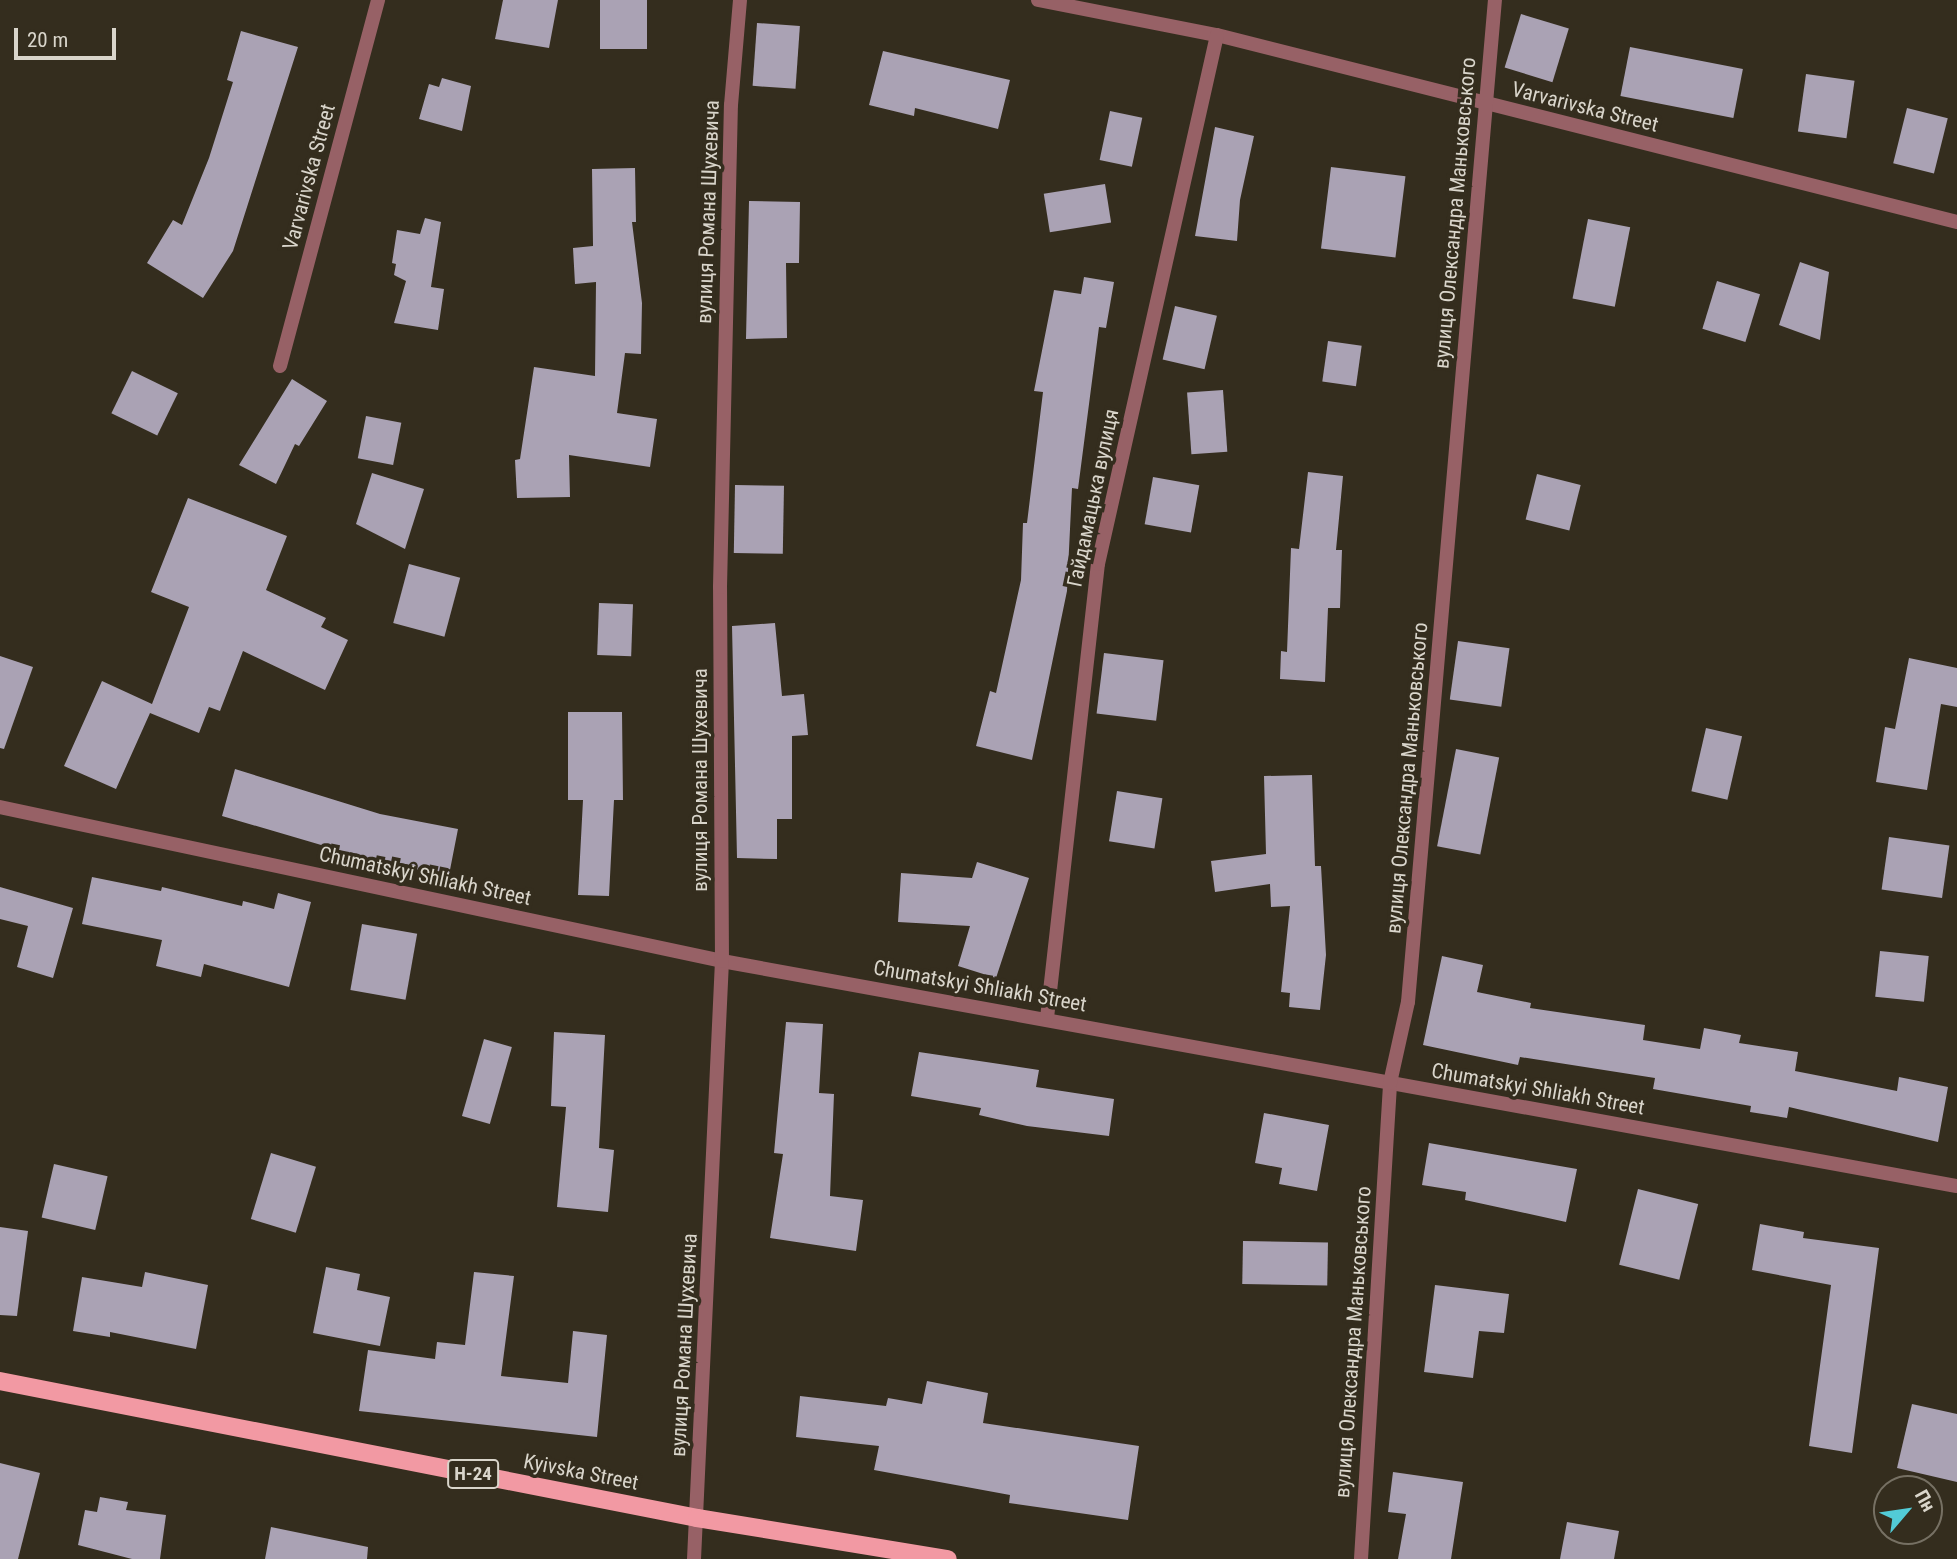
<!DOCTYPE html>
<meta charset="utf-8">
<style>
body{margin:0}
#map{position:relative;width:1957px;height:1559px;overflow:hidden;background:#342d1e;font-family:"Roboto Condensed",sans-serif}
div>[style]{position:absolute}
[style*='--x']{left:calc(var(--x)*1px);top:calc(var(--y)*1px);width:calc(var(--w)*1px);rotate:calc(var(--a)*1deg)}
.building>*{inset:0;background:#aaa2b4;transform-origin:0 0}
.lane>*{height:14px;margin:-7px;padding:0 7px;transform-origin:7px;border-radius:7px;background:#976166}
.street>*{height:14px;margin:-7px;padding:0 7px;transform-origin:7px;border-radius:7px;background:#976166}
.primary>*{height:18px;margin:-9px;padding:0 9px;transform-origin:9px;border-radius:9px;background:#f299a3}
span{translate:-50% -50%;white-space:nowrap;text-align:center;line-height:1.15;-webkit-text-stroke:7px #342d1e;paint-order:stroke}
.shield-label span{padding:2px 5px;background:#342d1e;border:2px solid;border-radius:5px;-webkit-text-stroke-width:0}
.shield-label{font-size:19px;color:#d9d5cb;font-weight:700}
.street-label{font-size:21px;color:#d9d5cb}
.north{position:absolute;left:1873px;top:1475px;width:70px;height:70px;box-sizing:border-box;background:#342d1e;border:2px solid #767063;border-radius:50%;rotate:61deg;font-size:19px;font-weight:700;line-height:28px;text-align:center;color:#d9d5cb}
.north::after{content:'';display:block;margin:auto;width:24px;height:32px;background:#52cbd7;clip-path:polygon(50% 0,100% 100%,50% 72%,0 100%)}
.scale{position:absolute;left:14px;top:28px;width:102px;height:32px;box-sizing:border-box;border:4px solid #d9d5cb;border-top:0;padding-left:9px;font-size:21px;line-height:24px;white-space:nowrap;color:#d9d5cb;-webkit-text-stroke:5px #342d1e;paint-order:stroke}
</style>
<div id="map">
<div class="building">
<div style="clip-path:polygon(503px 0,558px 0,549px 48px,495px 39px)"></div>
<div style="left:600px;top:0;width:47px;height:49px"></div>
<div style="left:1521px;top:14px;width:50px;height:56px;rotate:17deg"></div>
<div style="left:757px;top:23px;width:43px;height:63px;rotate:4deg"></div>
<div style="clip-path:polygon(241px 31px,298px 47px,233px 251px,203px 298px,147px 263px,173px 220px,182px 225px,209px 158px,233px 82px,227px 80px)"></div>
<div style="left:1630px;top:47px;width:115px;height:50px;rotate:11deg"></div>
<div style="clip-path:polygon(883px 51px,1010px 80px,998px 129px,915px 108px,914px 116px,869px 105px)"></div>
<div style="left:1806px;top:74px;width:49px;height:58px;rotate:8deg"></div>
<div style="clip-path:polygon(442px 78px,471px 86px,462px 131px,419px 119px,429px 84px,439px 87px)"></div>
<div style="left:1907px;top:108px;width:42px;height:57px;rotate:14deg"></div>
<div style="left:1110px;top:111px;width:33px;height:50px;rotate:12deg"></div>
<div style="clip-path:polygon(1215px 127px,1254px 136px,1240px 200px,1237px 241px,1195px 236px)"></div>
<div style="left:1331px;top:167px;width:75px;height:82px;rotate:7deg"></div>
<div style="clip-path:polygon(635px 168px,636px 222px,632px 222px,642px 303px,641px 354px,625px 353px,617px 413px,657px 419px,650px 467px,569px 455px,570px 497px,517px 498px,515px 460px,520px 459px,534px 367px,595px 376px,596px 282px,575px 284px,573px 248px,593px 246px,592px 169px)"></div>
<div style="left:1105px;top:184px;width:39px;height:62px;rotate:81deg"></div>
<div style="clip-path:polygon(749px 201px,800px 202px,799px 263px,786px 263px,787px 338px,746px 339px)"></div>
<div style="clip-path:polygon(425px 218px,441px 222px,431px 287px,444px 289px,438px 330px,394px 323px,406px 281px,394px 275px,396px 264px,392px 263px,397px 230px,420px 234px)"></div>
<div style="left:1588px;top:219px;width:43px;height:81px;rotate:11deg"></div>
<div style="clip-path:polygon(1800px 262px,1829px 272px,1820px 340px,1779px 325px)"></div>
<div style="clip-path:polygon(1084px 277px,1114px 282px,1106px 328px,1099px 327px,1078px 489px,1072px 488px,1067px 591px,1032px 760px,976px 746px,990px 691px,996px 693px,1021px 580px,1023px 523px,1027px 523px,1043px 392px,1034px 391px,1054px 290px,1081px 294px)"></div>
<div style="left:1717px;top:281px;width:45px;height:50px;rotate:17deg"></div>
<div style="left:1175px;top:306px;width:43px;height:55px;rotate:13deg"></div>
<div style="left:1328px;top:341px;width:34px;height:41px;rotate:8deg"></div>
<div style="left:132px;top:371px;width:51px;height:47px;rotate:26deg"></div>
<div style="clip-path:polygon(292px 379px,327px 401px,299px 446px,295px 444px,276px 484px,239px 465px)"></div>
<div style="left:1223px;top:390px;width:62px;height:36px;rotate:86deg"></div>
<div style="left:366px;top:416px;width:36px;height:43px;rotate:11deg"></div>
<div style="clip-path:polygon(1308px 472px,1343px 476px,1336px 550px,1342px 550px,1340px 608px,1328px 608px,1325px 682px,1280px 679px,1281px 651px,1287px 652px,1291px 548px,1299px 549px)"></div>
<div style="clip-path:polygon(372px 473px,424px 489px,405px 549px,356px 524px)"></div>
<div style="left:1537px;top:474px;width:45px;height:47px;rotate:14deg"></div>
<div style="left:1153px;top:477px;width:47px;height:48px;rotate:10deg"></div>
<div style="left:735px;top:485px;width:49px;height:68px;rotate:1deg"></div>
<div style="clip-path:polygon(188px 498px,287px 536px,266px 590px,326px 618px,321px 627px,348px 640px,325px 690px,243px 651px,220px 711px,209px 707px,199px 733px,150px 713px,116px 789px,64px 766px,102px 681px,152px 704px,189px 607px,151px 592px)"></div>
<div style="left:409px;top:564px;width:53px;height:61px;rotate:15deg"></div>
<div style="left:599px;top:603px;width:34px;height:52px;rotate:2deg"></div>
<div style="clip-path:polygon(775px 623px,782px 696px,804px 694px,808px 735px,792px 736px,792px 819px,777px 819px,777px 859px,737px 858px,732px 626px)"></div>
<div style="left:1458px;top:641px;width:52px;height:59px;rotate:8deg"></div>
<div style="left:1104px;top:653px;width:60px;height:61px;rotate:7deg"></div>
<div style="clip-path:polygon(0 656px,33px 667px,4px 749px,0 748px)"></div>
<div style="clip-path:polygon(1909px 658px,1957px 668px,1957px 707px,1941px 704px,1927px 790px,1876px 782px,1885px 727px,1895px 729px)"></div>
<div style="clip-path:polygon(568px 712px,622px 712px,623px 800px,614px 800px,609px 896px,578px 895px,583px 800px,568px 800px)"></div>
<div style="left:1706px;top:728px;width:37px;height:65px;rotate:13deg"></div>
<div style="left:1456px;top:749px;width:44px;height:99px;rotate:11deg"></div>
<div style="clip-path:polygon(235px 769px,380px 814px,458px 829px,449px 875px,344px 857px,345px 852px,222px 816px)"></div>
<div style="clip-path:polygon(1312px 775px,1315px 866px,1321px 866px,1326px 955px,1320px 1010px,1289px 1007px,1290px 993px,1281px 992px,1290px 906px,1271px 907px,1270px 884px,1215px 892px,1211px 861px,1266px 854px,1264px 776px)"></div>
<div style="left:1117px;top:791px;width:46px;height:51px;rotate:9deg"></div>
<div style="left:1889px;top:837px;width:61px;height:53px;rotate:8deg"></div>
<div style="clip-path:polygon(977px 862px,1029px 878px,996px 978px,958px 966px,970px 926px,898px 922px,901px 873px,972px 878px)"></div>
<div style="clip-path:polygon(92px 877px,161px 891px,162px 887px,242px 906px,243px 901px,274px 909px,278px 893px,311px 902px,289px 987px,204px 964px,201px 977px,156px 966px,162px 940px,82px 924px)"></div>
<div style="clip-path:polygon(0 887px,73px 908px,53px 978px,17px 967px,28px 926px,0 919px)"></div>
<div style="left:362px;top:924px;width:56px;height:67px;rotate:10deg"></div>
<div style="left:1880px;top:951px;width:49px;height:46px;rotate:6deg"></div>
<div style="clip-path:polygon(1442px 956px,1483px 965px,1477px 992px,1531px 1003px,1530px 1008px,1645px 1025px,1643px 1040px,1700px 1049px,1704px 1028px,1741px 1035px,1739px 1043px,1798px 1052px,1795px 1071px,1897px 1091px,1899px 1077px,1948px 1087px,1938px 1142px,1789px 1107px,1787px 1118px,1750px 1112px,1751px 1106px,1653px 1089px,1655px 1078px,1520px 1057px,1518px 1065px,1423px 1045px)"></div>
<div style="clip-path:polygon(786px 1022px,823px 1024px,819px 1093px,834px 1094px,830px 1196px,863px 1200px,856px 1251px,770px 1238px,783px 1154px,774px 1153px)"></div>
<div style="clip-path:polygon(554px 1032px,605px 1035px,599px 1148px,614px 1150px,608px 1212px,557px 1207px,566px 1107px,551px 1106px)"></div>
<div style="left:484px;top:1039px;width:29px;height:80px;rotate:16deg"></div>
<div style="clip-path:polygon(919px 1052px,1039px 1070px,1036px 1087px,1114px 1099px,1109px 1136px,1027px 1126px,979px 1115px,981px 1108px,911px 1096px)"></div>
<div style="clip-path:polygon(1264px 1113px,1329px 1125px,1317px 1191px,1279px 1184px,1282px 1168px,1255px 1163px)"></div>
<div style="clip-path:polygon(1429px 1143px,1577px 1169px,1566px 1222px,1465px 1200px,1466px 1192px,1422px 1185px)"></div>
<div style="left:271px;top:1153px;width:47px;height:69px;rotate:17deg"></div>
<div style="left:54px;top:1164px;width:55px;height:55px;rotate:13deg"></div>
<div style="left:1638px;top:1189px;width:62px;height:78px;rotate:14deg"></div>
<div style="clip-path:polygon(1760px 1224px,1804px 1232px,1803px 1238px,1879px 1248px,1852px 1453px,1809px 1446px,1831px 1285px,1752px 1270px)"></div>
<div style="clip-path:polygon(0 1227px,28px 1231px,17px 1316px,0 1315px)"></div>
<div style="left:1243px;top:1241px;width:85px;height:43px;rotate:1deg"></div>
<div style="clip-path:polygon(326px 1267px,360px 1274px,357px 1290px,390px 1297px,380px 1346px,313px 1333px)"></div>
<div style="clip-path:polygon(145px 1272px,208px 1285px,196px 1349px,110px 1332px,110px 1337px,73px 1331px,82px 1277px,142px 1287px)"></div>
<div style="clip-path:polygon(474px 1272px,514px 1276px,501px 1376px,568px 1383px,573px 1331px,607px 1335px,597px 1437px,359px 1411px,368px 1350px,435px 1359px,437px 1342px,465px 1345px)"></div>
<div style="clip-path:polygon(1435px 1285px,1509px 1294px,1504px 1333px,1479px 1331px,1473px 1378px,1424px 1372px)"></div>
<div style="clip-path:polygon(927px 1381px,988px 1393px,983px 1423px,1139px 1446px,1128px 1520px,1009px 1503px,1010px 1495px,874px 1470px,879px 1446px,796px 1437px,800px 1396px,886px 1406px,888px 1398px,922px 1404px)"></div>
<div style="clip-path:polygon(1912px 1404px,1957px 1414px,1957px 1482px,1897px 1468px)"></div>
<div style="clip-path:polygon(0 1463px,40px 1473px,18px 1559px,0 1559px)"></div>
<div style="clip-path:polygon(1393px 1472px,1463px 1482px,1451px 1559px,1398px 1559px,1406px 1514px,1388px 1512px)"></div>
<div style="clip-path:polygon(100px 1497px,128px 1502px,126px 1510px,166px 1515px,160px 1559px,132px 1559px,78px 1545px,85px 1510px,97px 1512px)"></div>
<div style="clip-path:polygon(1567px 1522px,1619px 1531px,1614px 1559px,1560px 1559px)"></div>
<div style="clip-path:polygon(271px 1527px,368px 1547px,367px 1559px,265px 1559px)"></div>
</div>
<div class="lane">
<div style="--x:280;--y:366;--w:379;--a:-75"></div>
</div>
<div class="street">
<div style="--x:1038;--y:0;--w:182;--a:11.1"></div>
<div style="--x:1217;--y:35;--w:763;--a:14.18"></div>
<div style="--x:0;--y:807;--w:738;--a:12.04"></div>
<div style="--x:722;--y:961;--w:1255;--a:10.33"></div>
<div style="--x:1047;--y:1018;--w:457;--a:-83.6"></div>
<div style="--x:1098;--y:564;--w:542;--a:-77.32"></div>
<div style="--x:694;--y:1559;--w:599;--a:-87.32"></div>
<div style="--x:722;--y:961;--w:374;--a:-90.3"></div>
<div style="--x:720;--y:587;--w:482;--a:-88.7"></div>
<div style="--x:731;--y:105;--w:105;--a:-85.1"></div>
<div style="--x:1361;--y:1559;--w:477;--a:-86.5"></div>
<div style="--x:1390;--y:1083;--w:83;--a:-77.5"></div>
<div style="--x:1408;--y:1002;--w:1006;--a:-85.04"></div>
</div>
<div class="primary">
<div style="--x:0;--y:1381;--w:710;--a:11.12"></div>
<div style="--x:697;--y:1518;--w:254;--a:9.3"></div>
</div>
<div class="shield-label">
<span style="left:473px;top:1474px">Н-24</span>
</div>
<div class="street-label">
<span style="left:1585px;top:107px;rotate:14deg">Varvarivska Street</span>
<span style="left:309px;top:177px;rotate:-75deg">Varvarivska Street</span>
<span style="left:708px;top:212px;rotate:-88deg">вулиця Романа Шухевича</span>
<span style="left:1455px;top:213px;rotate:-85deg">вулиця Олександра Маньковського</span>
<span style="left:1093px;top:498px;rotate:-78deg">Гайдамацька вулиця</span>
<span style="left:1407px;top:778px;rotate:-85deg">вулиця Олександра Маньковського</span>
<span style="left:700px;top:780px;rotate:-90deg">вулиця Романа Шухевича</span>
<span style="left:425px;top:876px;rotate:12deg">Chumatskyi Shliakh Street</span>
<span style="left:980px;top:986px;rotate:10deg">Chumatskyi Shliakh Street</span>
<span style="left:1538px;top:1089px;rotate:10deg">Chumatskyi Shliakh Street</span>
<span style="left:1353px;top:1342px;rotate:-86deg">вулиця Олександра Маньковського</span>
<span style="left:684px;top:1345px;rotate:-87deg">вулиця Романа Шухевича</span>
<span style="left:581px;top:1472px;rotate:11deg">Kyivska Street</span>
</div>
<div class="north">Пн</div>
<div class="scale">20 m</div>
</div>
